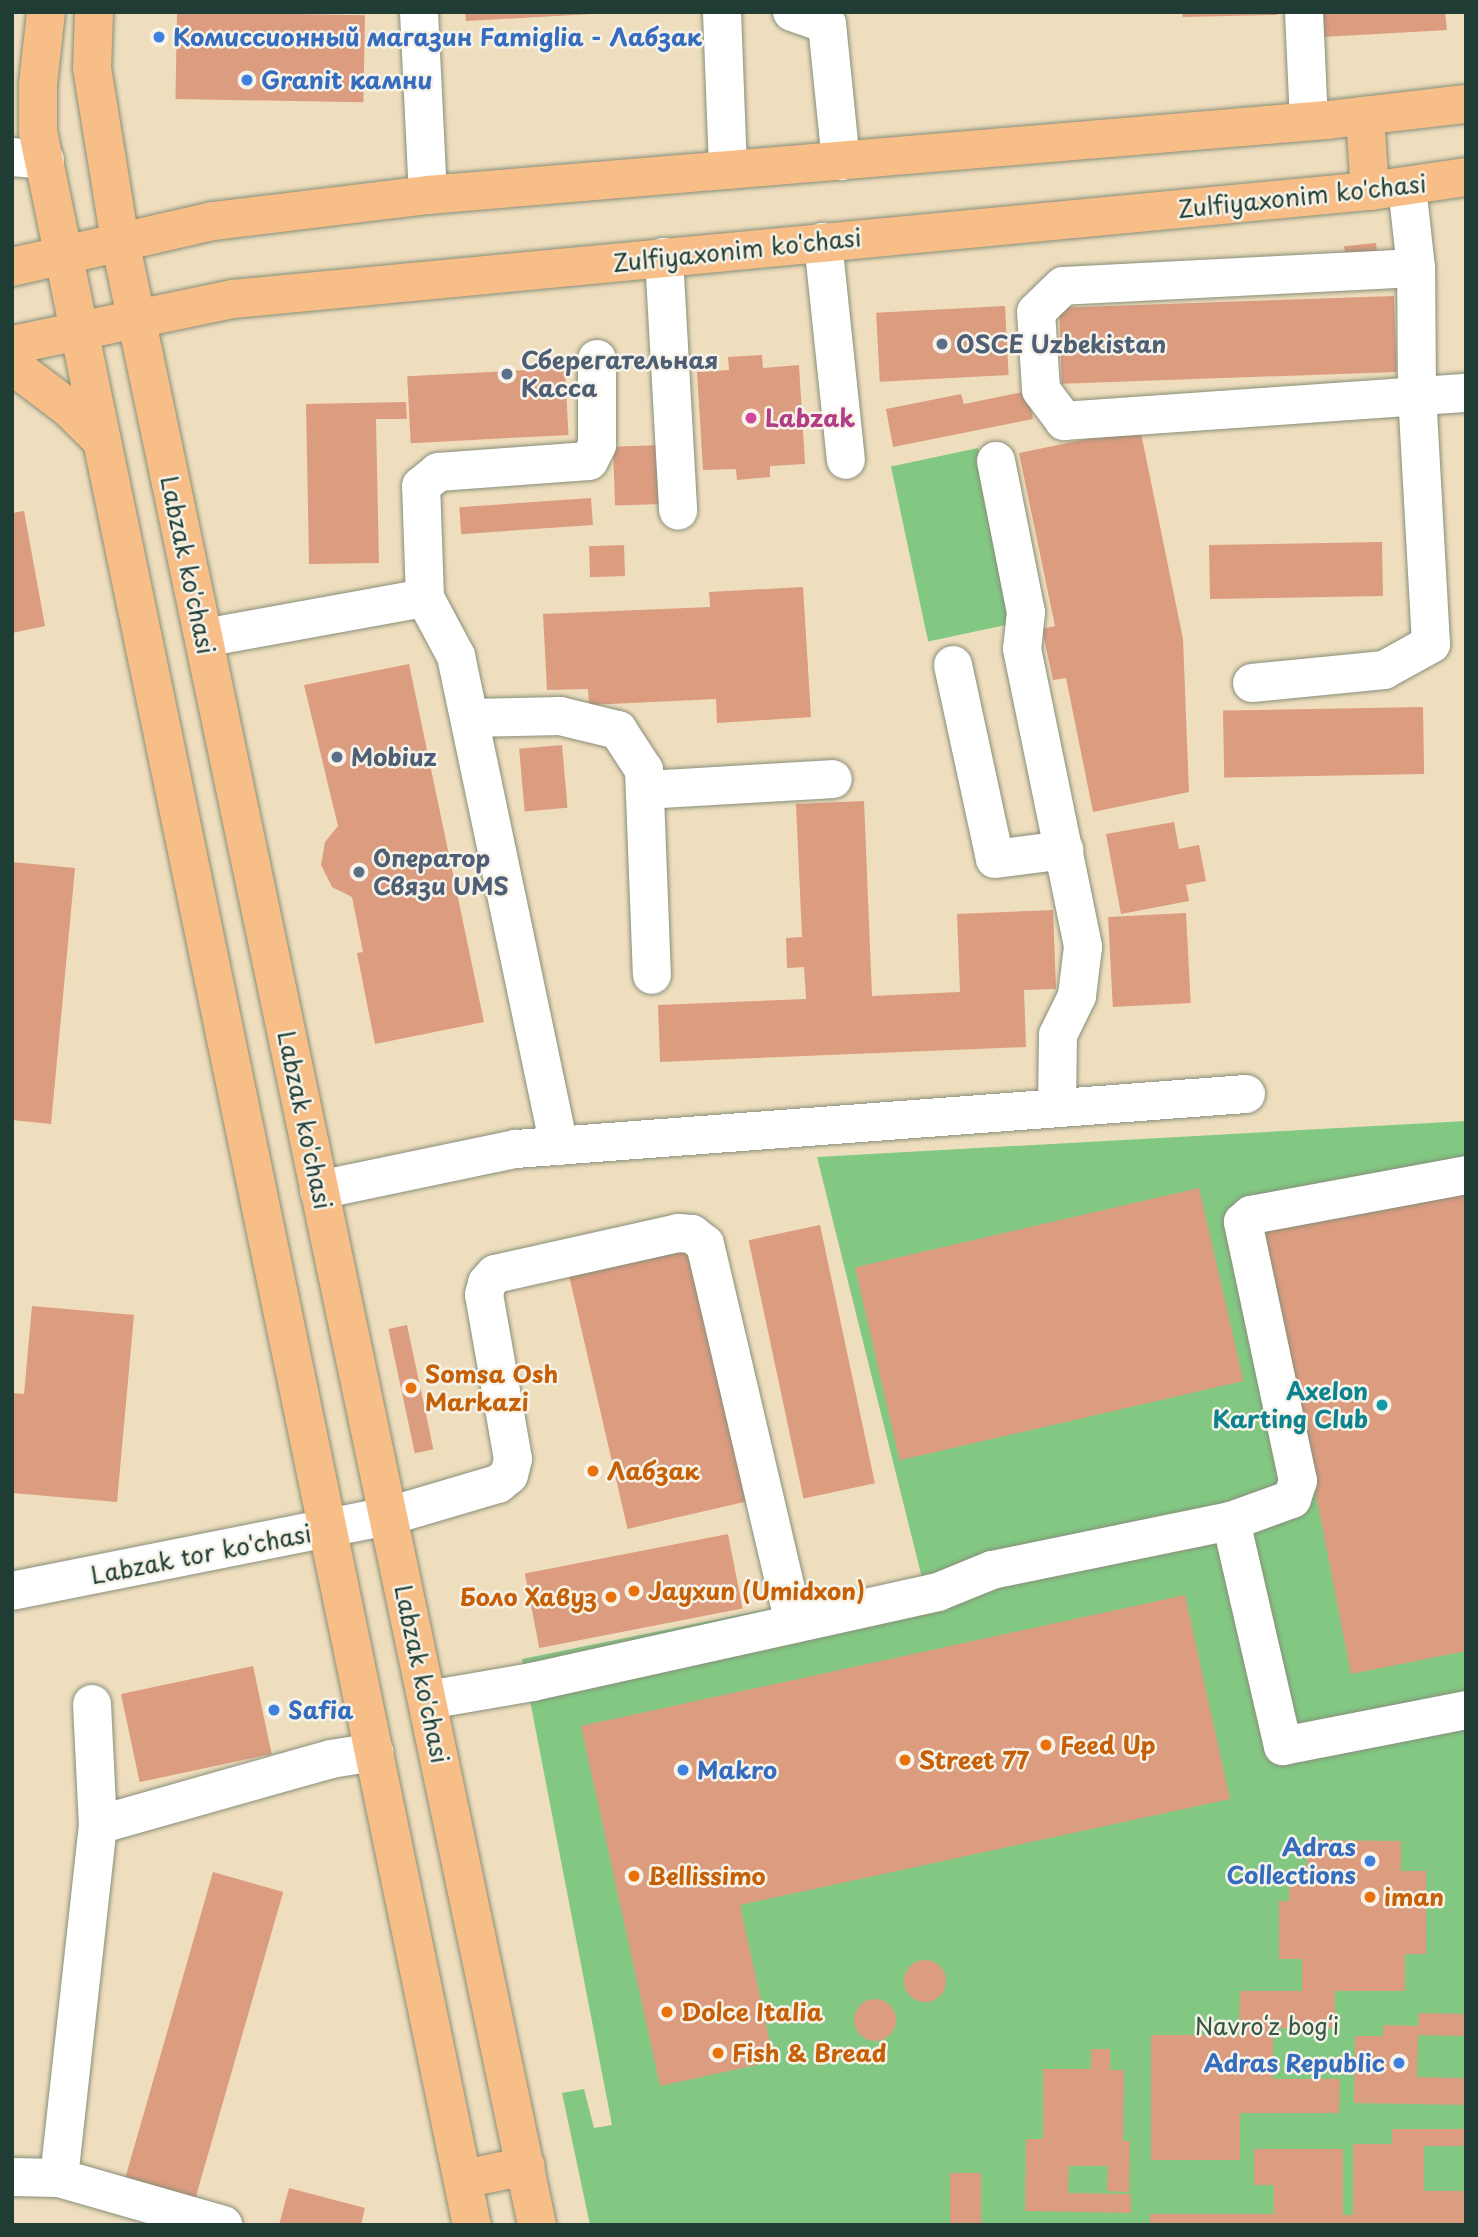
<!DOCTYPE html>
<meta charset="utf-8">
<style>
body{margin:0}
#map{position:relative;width:1478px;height:2237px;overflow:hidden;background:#efdebe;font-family:"Playpen Sans",sans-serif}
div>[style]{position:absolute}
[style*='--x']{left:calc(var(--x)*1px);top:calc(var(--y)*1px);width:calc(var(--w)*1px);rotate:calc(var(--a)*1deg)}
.green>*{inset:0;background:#82c883;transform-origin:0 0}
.building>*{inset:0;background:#dc9c80;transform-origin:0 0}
.round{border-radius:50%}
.roads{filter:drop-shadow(0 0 2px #878e79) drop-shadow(0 0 2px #878e79)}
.minor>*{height:38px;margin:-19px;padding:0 19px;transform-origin:19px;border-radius:19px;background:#fff}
.major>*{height:38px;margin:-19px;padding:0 19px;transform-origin:19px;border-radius:19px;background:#f7be88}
.dots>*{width:19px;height:19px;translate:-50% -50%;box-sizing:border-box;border:4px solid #f7f3e8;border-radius:50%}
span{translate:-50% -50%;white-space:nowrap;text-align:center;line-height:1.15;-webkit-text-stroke:5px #f7f3e8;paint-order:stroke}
.shop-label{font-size:24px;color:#366cbe;font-weight:700}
.left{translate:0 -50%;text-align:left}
.right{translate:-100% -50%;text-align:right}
.street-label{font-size:24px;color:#1f3d34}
.service-label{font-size:24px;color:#4e5e75;font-weight:700}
.hotel-label{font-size:24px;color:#b23c85;font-weight:700}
.food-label{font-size:24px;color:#c56008;font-weight:700}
.culture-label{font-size:24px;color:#0d838f;font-weight:700}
.park-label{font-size:24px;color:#335944}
.frame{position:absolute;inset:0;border:14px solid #1f3d34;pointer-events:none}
</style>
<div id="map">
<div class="green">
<div style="left:978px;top:448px;width:179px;height:89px;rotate:78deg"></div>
<div style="clip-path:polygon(1466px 1121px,1466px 2225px,590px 2225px,562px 2093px,584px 2089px,594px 2128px,612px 2125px,522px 1659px,922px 1578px,817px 1157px)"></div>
</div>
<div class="building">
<div style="left:177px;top:12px;width:188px;height:87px;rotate:1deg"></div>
<div style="clip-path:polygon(465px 12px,592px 12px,592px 14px,466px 21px)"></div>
<div style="clip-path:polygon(1182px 12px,1277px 12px,1277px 15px,1183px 17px)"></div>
<div style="clip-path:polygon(1322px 12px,1445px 12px,1447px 30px,1323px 37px)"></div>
<div style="left:1376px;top:243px;width:20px;height:32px;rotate:84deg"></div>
<div style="left:1394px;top:296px;width:76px;height:335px;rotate:88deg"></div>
<div style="left:1005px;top:306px;width:69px;height:129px;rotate:87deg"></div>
<div style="clip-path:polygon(762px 355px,763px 368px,799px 365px,805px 464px,770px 466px,770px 477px,737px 480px,736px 469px,703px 470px,697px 372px,729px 370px,728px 357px)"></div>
<div style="left:565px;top:368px;width:67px;height:158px;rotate:87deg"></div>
<div style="clip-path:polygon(1028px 391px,1033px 419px,893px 447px,886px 409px,961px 394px,964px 404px)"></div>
<div style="clip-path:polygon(406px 402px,407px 419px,376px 419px,379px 563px,309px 564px,306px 404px)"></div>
<div style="clip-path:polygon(1140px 428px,1183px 639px,1189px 792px,1093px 812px,1066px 678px,1053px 680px,1042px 629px,1055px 626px,1019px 453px)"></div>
<div style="left:660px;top:445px;width:59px;height:47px;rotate:88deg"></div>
<div style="left:591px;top:498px;width:27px;height:132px;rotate:86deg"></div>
<div style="clip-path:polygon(24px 511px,45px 626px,12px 633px,12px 513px)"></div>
<div style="left:1382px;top:542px;width:54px;height:173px;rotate:89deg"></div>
<div style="left:624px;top:545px;width:31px;height:35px;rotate:88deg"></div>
<div style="clip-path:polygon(803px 587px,811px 717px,717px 723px,716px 699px,589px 705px,588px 689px,547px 690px,543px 614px,710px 607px,709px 592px)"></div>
<div style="clip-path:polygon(409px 664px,484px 1022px,375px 1044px,357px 953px,363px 952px,352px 897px,332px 887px,321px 865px,325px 842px,338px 826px,304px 685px)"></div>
<div style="left:1423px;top:707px;width:67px;height:200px;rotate:89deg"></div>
<div style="left:562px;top:745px;width:63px;height:43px;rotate:85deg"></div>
<div style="clip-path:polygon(864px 801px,872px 996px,960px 992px,957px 914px,1053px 910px,1056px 989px,1024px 990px,1026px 1047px,660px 1062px,658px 1005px,806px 999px,804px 967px,787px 968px,786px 938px,802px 937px,796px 804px)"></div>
<div style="clip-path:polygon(1174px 822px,1179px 849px,1199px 845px,1206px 881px,1186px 885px,1189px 901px,1121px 914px,1106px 834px)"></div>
<div style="clip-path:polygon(12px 862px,75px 868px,51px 1124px,12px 1120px)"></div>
<div style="left:1186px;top:913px;width:90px;height:78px;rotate:87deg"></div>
<div style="left:1199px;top:1188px;width:198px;height:353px;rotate:77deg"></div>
<div style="clip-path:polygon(1466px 1189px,1466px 1651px,1351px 1674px,1264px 1228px)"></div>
<div style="left:820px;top:1225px;width:264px;height:73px;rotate:78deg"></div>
<div style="left:688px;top:1244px;width:264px;height:123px;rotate:77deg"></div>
<div style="clip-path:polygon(32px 1306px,134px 1315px,117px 1502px,12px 1493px,12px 1393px,24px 1394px)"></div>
<div style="left:407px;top:1325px;width:127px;height:19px;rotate:78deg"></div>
<div style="left:728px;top:1534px;width:76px;height:207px;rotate:79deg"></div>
<div style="clip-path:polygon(1185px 1595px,1230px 1799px,740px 1905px,774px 2061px,660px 2086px,581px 1726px)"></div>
<div style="left:253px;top:1666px;width:90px;height:135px;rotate:78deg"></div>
<div style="clip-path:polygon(1307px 1840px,1401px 1841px,1401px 1871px,1426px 1871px,1426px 1954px,1405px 1954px,1405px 1991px,1335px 1991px,1335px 2028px,1273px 2028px,1273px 2079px,1340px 2079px,1339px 2113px,1240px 2113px,1240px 2160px,1151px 2160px,1151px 2035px,1239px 2035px,1240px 1991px,1302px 1991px,1302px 1959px,1279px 1959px,1279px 1901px,1289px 1901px,1289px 1871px,1307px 1871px)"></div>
<div style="left:213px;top:1872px;width:73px;height:329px;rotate:16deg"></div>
<div class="round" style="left:904px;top:1960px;width:42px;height:42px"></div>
<div class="round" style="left:854px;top:1999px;width:42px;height:42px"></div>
<div style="clip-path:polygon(1419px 2013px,1466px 2014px,1466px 2036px,1418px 2035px,1417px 2077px,1466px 2078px,1466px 2105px,1354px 2103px,1355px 2036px,1383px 2036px,1384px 2025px,1418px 2026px)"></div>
<div style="clip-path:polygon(1091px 2049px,1110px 2049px,1110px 2070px,1124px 2070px,1123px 2141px,1130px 2141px,1129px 2192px,1107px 2191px,1108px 2166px,1069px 2166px,1068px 2193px,1131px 2194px,1131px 2213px,1025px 2211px,1026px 2139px,1043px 2139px,1043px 2069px,1091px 2069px)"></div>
<div style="clip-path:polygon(1392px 2129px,1466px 2129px,1466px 2146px,1424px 2146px,1424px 2191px,1466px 2191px,1466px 2225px,1150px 2225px,1150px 2214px,1274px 2214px,1274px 2185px,1254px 2185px,1254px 2149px,1343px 2149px,1343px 2215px,1353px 2215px,1353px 2144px,1392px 2144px)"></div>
<div style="left:950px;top:2173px;width:31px;height:52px"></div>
<div style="clip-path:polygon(289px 2188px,365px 2208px,361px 2225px,279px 2225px)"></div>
</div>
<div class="roads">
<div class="minor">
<div style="--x:419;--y:12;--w:183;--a:87.2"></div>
<div style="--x:722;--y:12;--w:158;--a:87.8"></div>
<div style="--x:792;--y:12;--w:37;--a:19"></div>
<div style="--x:827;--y:24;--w:138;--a:84.2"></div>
<div style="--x:1304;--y:12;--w:109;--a:87.4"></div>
<div style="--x:12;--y:157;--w:33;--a:5"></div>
<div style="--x:823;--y:242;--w:219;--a:84"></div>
<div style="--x:664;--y:257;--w:254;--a:86.8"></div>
<div style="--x:1416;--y:268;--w:353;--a:177.1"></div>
<div style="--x:1063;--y:286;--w:37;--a:136"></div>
<div style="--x:1036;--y:312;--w:78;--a:86.3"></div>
<div style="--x:1041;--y:390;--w:39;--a:53"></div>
<div style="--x:1064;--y:421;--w:403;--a:-4"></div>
<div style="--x:996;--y:461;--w:154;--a:78.8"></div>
<div style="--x:1026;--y:612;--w:37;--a:96"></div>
<div style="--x:1022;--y:649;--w:304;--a:78.4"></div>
<div style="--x:1083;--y:947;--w:49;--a:97"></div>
<div style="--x:1077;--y:996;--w:43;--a:116"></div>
<div style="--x:1058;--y:1035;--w:73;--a:90.8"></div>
<div style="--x:425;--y:598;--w:66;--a:61.9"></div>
<div style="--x:456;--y:656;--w:501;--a:78.13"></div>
<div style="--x:204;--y:638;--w:225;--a:-10.3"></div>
<div style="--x:425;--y:598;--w:112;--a:-92"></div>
<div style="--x:421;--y:486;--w:22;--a:-39"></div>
<div style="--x:438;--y:472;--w:151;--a:-4.2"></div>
<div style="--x:589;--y:461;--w:18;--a:-63"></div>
<div style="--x:597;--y:445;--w:86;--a:-90"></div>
<div style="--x:953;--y:665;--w:198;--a:77.8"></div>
<div style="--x:995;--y:859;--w:70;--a:-7.4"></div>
<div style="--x:1252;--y:683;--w:133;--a:-5.6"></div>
<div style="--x:1384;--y:670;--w:54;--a:-29"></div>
<div style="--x:1431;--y:644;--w:248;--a:-93.2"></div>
<div style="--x:1417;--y:396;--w:128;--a:-90.4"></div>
<div style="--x:1416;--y:268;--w:81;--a:-96.3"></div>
<div style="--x:471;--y:718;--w:89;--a:-1.3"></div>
<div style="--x:560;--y:716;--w:60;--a:13.6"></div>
<div style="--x:618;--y:730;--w:48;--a:57"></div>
<div style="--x:644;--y:770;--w:205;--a:87.8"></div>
<div style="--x:645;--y:790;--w:188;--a:-3.3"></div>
<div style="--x:319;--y:1190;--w:201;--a:-11.8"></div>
<div style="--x:516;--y:1149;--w:732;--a:-4.31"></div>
<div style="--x:1231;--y:1521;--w:231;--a:77"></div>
<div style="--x:1283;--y:1746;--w:187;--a:-11.1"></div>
<div style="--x:12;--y:1591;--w:384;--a:-11.3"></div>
<div style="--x:389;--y:1516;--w:114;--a:-16.4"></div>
<div style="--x:498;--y:1484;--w:14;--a:-39"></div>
<div style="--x:509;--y:1475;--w:16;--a:-76"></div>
<div style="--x:513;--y:1459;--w:167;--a:-100"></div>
<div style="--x:484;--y:1295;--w:12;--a:-76"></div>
<div style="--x:487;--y:1283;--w:12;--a:-48"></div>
<div style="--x:495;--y:1274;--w:188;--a:-12.6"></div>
<div style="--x:678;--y:1233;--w:14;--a:4"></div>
<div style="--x:692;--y:1234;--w:16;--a:38"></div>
<div style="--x:705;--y:1244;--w:390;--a:76.8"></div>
<div style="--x:428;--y:1700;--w:106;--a:-9.8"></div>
<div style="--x:532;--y:1682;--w:416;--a:-12.5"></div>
<div style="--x:938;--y:1592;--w:58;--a:-22.2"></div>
<div style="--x:992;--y:1570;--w:244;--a:-11.6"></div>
<div style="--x:1231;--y:1521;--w:65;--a:-19.8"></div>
<div style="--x:1292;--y:1499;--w:19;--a:-72"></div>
<div style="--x:1298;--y:1481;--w:265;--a:-102"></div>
<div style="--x:1243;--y:1222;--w:11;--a:-41"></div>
<div style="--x:1251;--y:1215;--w:219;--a:-10.5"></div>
<div style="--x:92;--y:1704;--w:121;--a:87.2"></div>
<div style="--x:12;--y:2177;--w:47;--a:1.2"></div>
<div style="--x:59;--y:2178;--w:171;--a:16"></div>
<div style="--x:59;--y:2178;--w:355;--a:-83.7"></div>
<div style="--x:98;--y:1825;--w:242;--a:-15.8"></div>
<div style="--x:331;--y:1759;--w:44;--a:-9.2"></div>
</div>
<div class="major">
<div style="--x:46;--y:12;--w:72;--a:96.3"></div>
<div style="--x:38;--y:84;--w:48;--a:90"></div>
<div style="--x:38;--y:132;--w:2138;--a:78.29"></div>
<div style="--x:94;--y:12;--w:56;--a:92"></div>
<div style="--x:92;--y:68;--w:175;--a:80.8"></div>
<div style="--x:120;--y:241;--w:2027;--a:78.13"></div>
<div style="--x:1365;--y:116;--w:75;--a:86.2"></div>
<div style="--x:12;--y:267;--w:206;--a:-12.9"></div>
<div style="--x:213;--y:221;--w:217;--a:-6.9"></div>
<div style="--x:428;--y:195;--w:902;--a:-4.77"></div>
<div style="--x:1327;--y:120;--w:140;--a:-6.6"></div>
<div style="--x:12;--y:345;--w:226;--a:-11.8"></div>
<div style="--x:233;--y:299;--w:1142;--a:-5.43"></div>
<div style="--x:1370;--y:191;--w:97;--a:-8.3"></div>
<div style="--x:12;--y:365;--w:73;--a:37.2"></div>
<div style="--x:70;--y:409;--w:45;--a:45"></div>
<div style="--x:463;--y:2179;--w:64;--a:-11.7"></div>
</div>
</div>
<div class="dots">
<div style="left:159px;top:37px;background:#3f7fe0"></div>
<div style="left:247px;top:80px;background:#3f7fe0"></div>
<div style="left:942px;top:344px;background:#5c6f8a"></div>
<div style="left:507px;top:374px;background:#5c6f8a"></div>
<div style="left:751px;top:418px;background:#d1479c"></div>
<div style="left:337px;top:757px;background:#5c6f8a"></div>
<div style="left:359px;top:872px;background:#5c6f8a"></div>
<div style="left:411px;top:1388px;background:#e8710a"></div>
<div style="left:1382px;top:1405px;background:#0f9aa8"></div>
<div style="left:593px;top:1471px;background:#e8710a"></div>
<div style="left:634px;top:1591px;background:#e8710a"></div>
<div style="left:611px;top:1597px;background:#e8710a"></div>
<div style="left:274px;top:1710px;background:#3f7fe0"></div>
<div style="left:1046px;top:1745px;background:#e8710a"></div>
<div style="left:905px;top:1760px;background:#e8710a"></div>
<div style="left:683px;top:1770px;background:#3f7fe0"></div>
<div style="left:1370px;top:1861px;background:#3f7fe0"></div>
<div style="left:634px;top:1876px;background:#e8710a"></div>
<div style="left:1370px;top:1897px;background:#e8710a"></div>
<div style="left:667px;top:2012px;background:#e8710a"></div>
<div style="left:718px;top:2053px;background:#e8710a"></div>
<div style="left:1399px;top:2063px;background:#3f7fe0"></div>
</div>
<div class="shop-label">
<span class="left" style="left:173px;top:37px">Комиссионный магазин Famiglia - Лабзак</span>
<span class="left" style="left:261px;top:80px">Granit камни</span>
<span class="left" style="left:288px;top:1710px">Safia</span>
<span class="left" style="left:697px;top:1770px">Makro</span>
<span class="right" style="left:1356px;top:1861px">Adras<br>Collections</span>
<span class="right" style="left:1385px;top:2063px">Adras Republic</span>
</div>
<div class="street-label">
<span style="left:1302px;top:196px;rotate:-6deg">Zulfiyaxonim ko'chasi</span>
<span style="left:737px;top:250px;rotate:-6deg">Zulfiyaxonim ko'chasi</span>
<span style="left:188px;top:565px;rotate:78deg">Labzak ko'chasi</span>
<span style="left:305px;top:1120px;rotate:78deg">Labzak ko'chasi</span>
<span style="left:201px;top:1554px;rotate:-11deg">Labzak tor ko'chasi</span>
<span style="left:422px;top:1674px;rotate:78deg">Labzak ko'chasi</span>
</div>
<div class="service-label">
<span class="left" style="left:956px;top:344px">OSCE Uzbekistan</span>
<span class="left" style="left:521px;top:374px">Сберегательная<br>Касса</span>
<span class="left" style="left:351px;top:757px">Mobiuz</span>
<span class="left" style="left:373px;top:872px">Оператор<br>Связи UMS</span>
</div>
<div class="hotel-label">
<span class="left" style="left:765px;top:418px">Labzak</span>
</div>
<div class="food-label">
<span class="left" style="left:425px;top:1388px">Somsa Osh<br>Markazi</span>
<span class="left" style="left:607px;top:1471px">Лабзак</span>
<span class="left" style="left:648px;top:1591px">Jayxun (Umidxon)</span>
<span class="right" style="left:597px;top:1597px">Боло Хавуз</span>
<span class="left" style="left:1060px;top:1745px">Feed Up</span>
<span class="left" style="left:919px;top:1760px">Street 77</span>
<span class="left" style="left:648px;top:1876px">Bellissimo</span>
<span class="left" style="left:1384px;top:1897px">iman</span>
<span class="left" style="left:681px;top:2012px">Dolce Italia</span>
<span class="left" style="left:732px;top:2053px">Fish &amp; Bread</span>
</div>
<div class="culture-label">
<span class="right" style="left:1368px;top:1405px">Axelon<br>Karting Club</span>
</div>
<div class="park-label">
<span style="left:1267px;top:2026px">Navroʻz bogʻi</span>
</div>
<div class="frame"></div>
</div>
